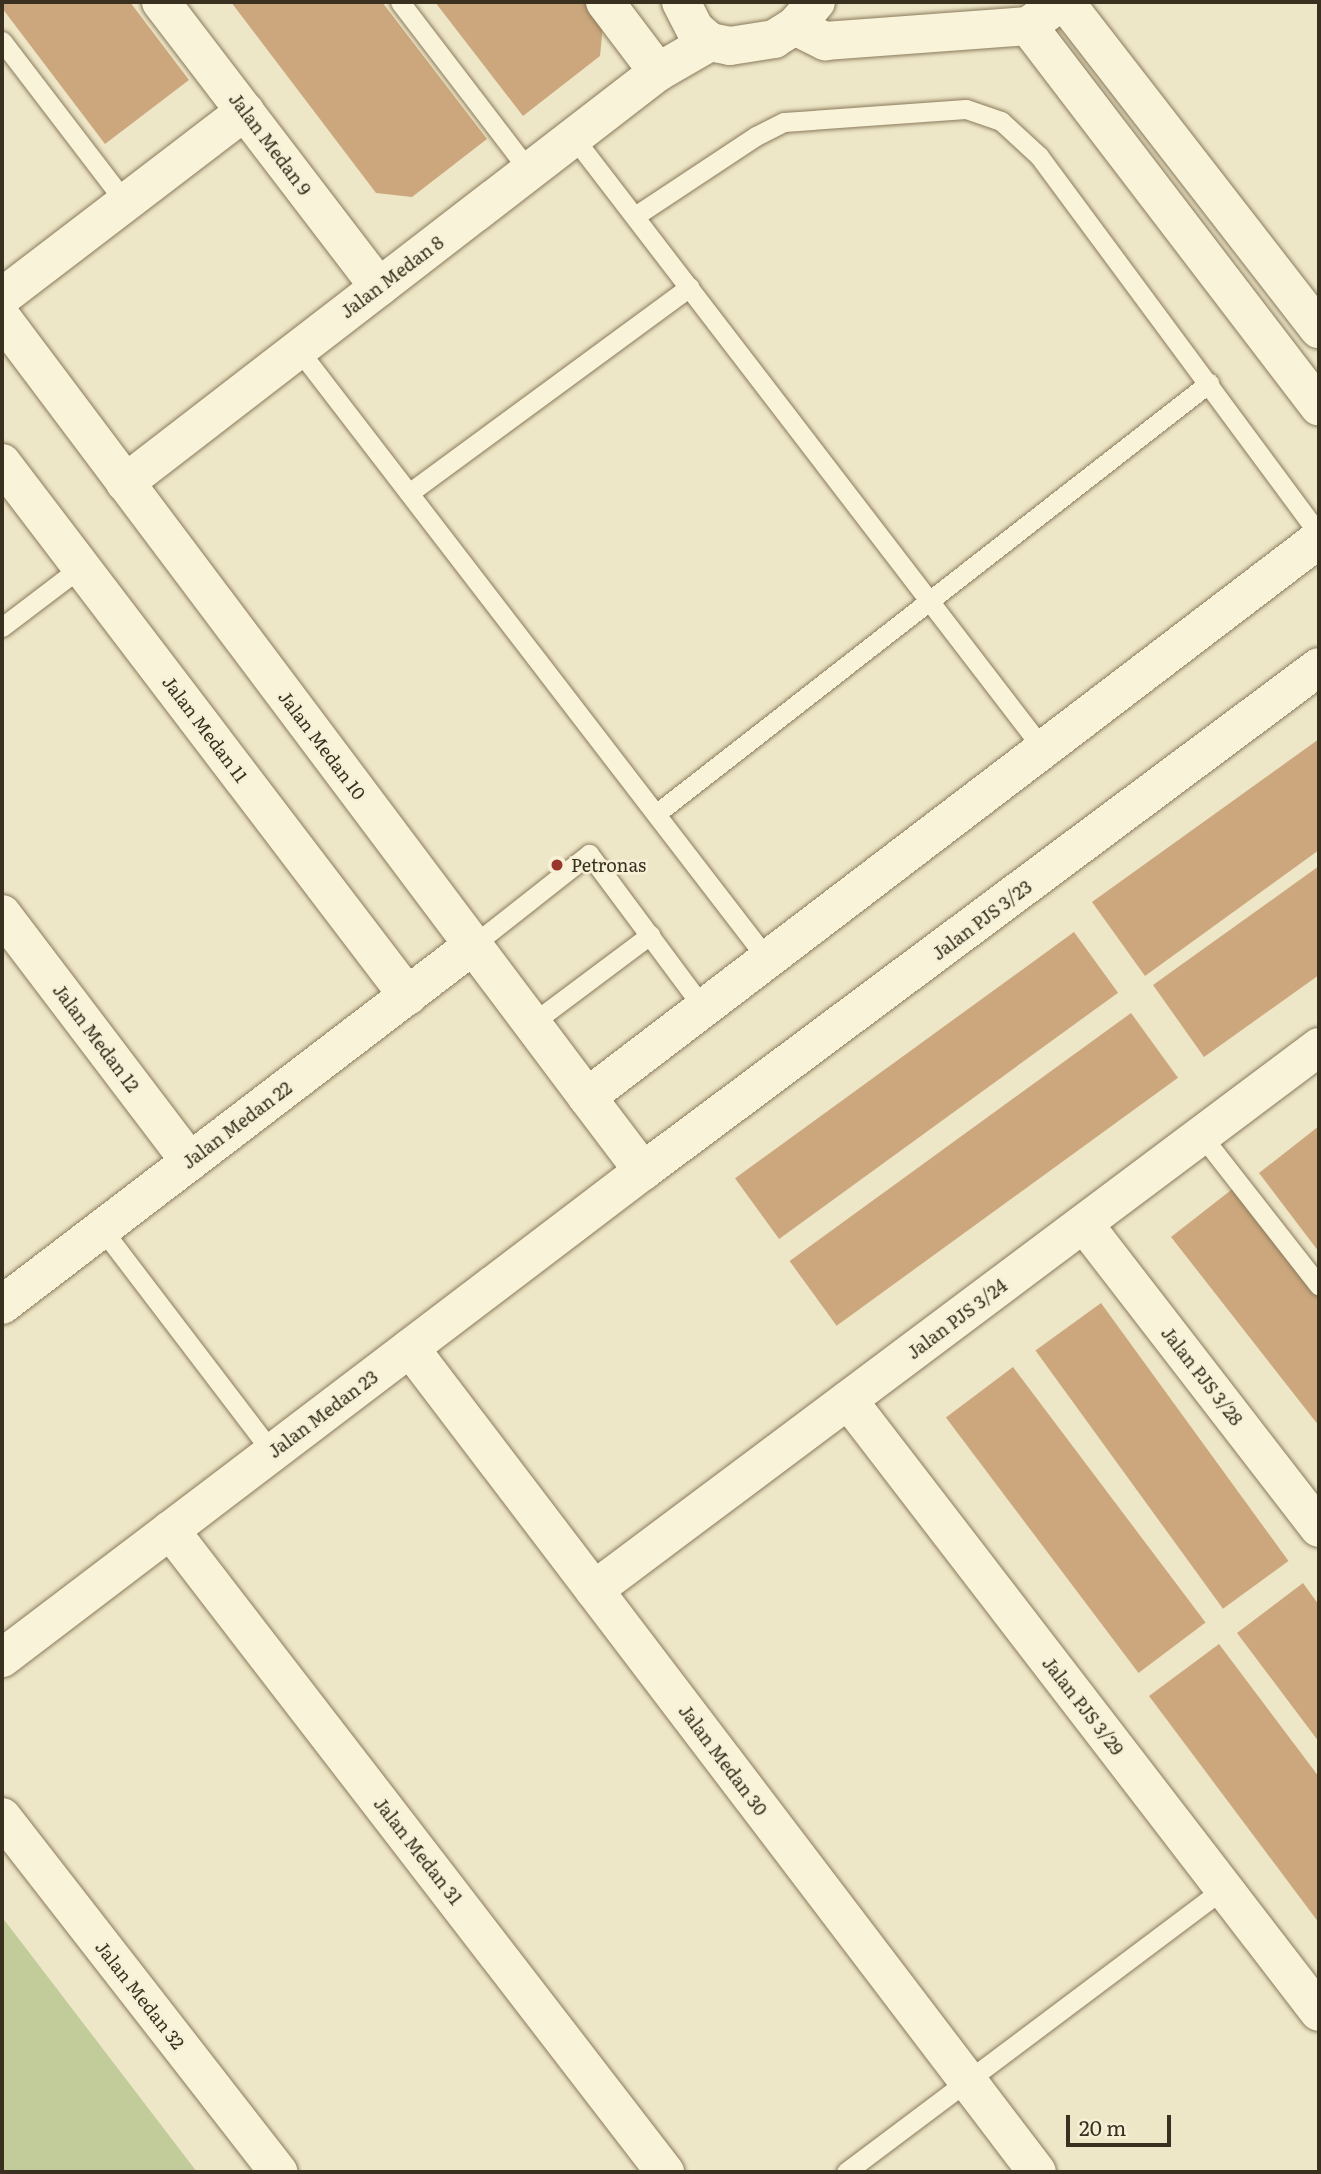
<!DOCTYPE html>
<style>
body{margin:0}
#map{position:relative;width:1321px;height:2174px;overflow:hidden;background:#eee7c7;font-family:Literata,serif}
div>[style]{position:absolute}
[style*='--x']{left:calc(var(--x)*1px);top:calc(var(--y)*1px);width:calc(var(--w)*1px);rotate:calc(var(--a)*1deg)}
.green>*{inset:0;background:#c1cc9a}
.building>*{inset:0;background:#cca77d;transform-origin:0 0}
.roads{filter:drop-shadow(0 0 2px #8a7a5c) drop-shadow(0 0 2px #8a7a5c)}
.service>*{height:19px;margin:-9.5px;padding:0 9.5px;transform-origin:9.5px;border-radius:9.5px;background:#f9f3da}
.minor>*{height:38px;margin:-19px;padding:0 19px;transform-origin:19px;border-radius:19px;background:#f9f3da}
.tertiary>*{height:38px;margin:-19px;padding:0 19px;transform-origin:19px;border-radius:19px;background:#f9f3da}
.secondary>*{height:38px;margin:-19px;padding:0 19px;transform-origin:19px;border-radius:19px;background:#f9f3da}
.dots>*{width:19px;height:19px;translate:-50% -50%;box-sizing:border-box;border:4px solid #f6f0d6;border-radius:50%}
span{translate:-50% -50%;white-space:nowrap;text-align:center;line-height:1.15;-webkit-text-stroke:5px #f6f0d6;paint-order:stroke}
.street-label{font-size:18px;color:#3a3020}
.poi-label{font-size:18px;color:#3a3020}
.left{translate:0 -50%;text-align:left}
.frame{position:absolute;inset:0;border:4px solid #3a3020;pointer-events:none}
.scale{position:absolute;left:1066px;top:2115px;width:105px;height:32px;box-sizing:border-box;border:4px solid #3a3020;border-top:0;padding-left:9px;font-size:21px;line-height:24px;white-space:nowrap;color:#3a3020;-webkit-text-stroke:5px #f6f0d6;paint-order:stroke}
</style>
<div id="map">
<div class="green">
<div style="clip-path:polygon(2px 1917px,197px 2172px,2px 2172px)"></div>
</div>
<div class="building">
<div style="clip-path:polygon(2px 2px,130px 2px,189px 80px,105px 144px,2px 8px)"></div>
<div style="clip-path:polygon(231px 2px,382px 2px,487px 139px,412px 197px,376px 193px)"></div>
<div style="clip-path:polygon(435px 2px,584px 2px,603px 25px,600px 56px,523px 116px)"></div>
<div style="clip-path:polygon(1319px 739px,1319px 850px,1145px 976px,1092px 902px)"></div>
<div style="clip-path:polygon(1319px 866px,1319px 975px,1204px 1057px,1153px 985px)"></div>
<div style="left:1074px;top:932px;width:75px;height:419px;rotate:54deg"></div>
<div style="left:1131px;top:1013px;width:80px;height:422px;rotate:54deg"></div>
<div style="clip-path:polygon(1319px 1126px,1319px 1252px,1259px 1173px)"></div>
<div style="clip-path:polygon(1235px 1187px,1319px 1294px,1319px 1426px,1171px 1237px)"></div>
<div style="left:1101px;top:1303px;width:319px;height:81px;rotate:54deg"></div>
<div style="left:1013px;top:1367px;width:320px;height:84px;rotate:53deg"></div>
<div style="clip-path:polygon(1303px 1583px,1319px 1605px,1319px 1742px,1237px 1633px)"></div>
<div style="clip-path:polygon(1219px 1644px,1319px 1777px,1319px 1923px,1149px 1696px)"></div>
</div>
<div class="roads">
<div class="service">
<div style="--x:400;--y:2;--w:214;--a:52.6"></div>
<div style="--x:2;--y:41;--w:204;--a:52.6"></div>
<div style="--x:574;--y:138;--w:770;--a:52.49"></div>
<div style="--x:635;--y:216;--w:145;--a:-33.5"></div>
<div style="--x:756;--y:136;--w:31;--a:-27"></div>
<div style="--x:784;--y:122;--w:182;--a:-4.1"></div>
<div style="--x:966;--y:109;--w:37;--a:19"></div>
<div style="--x:1001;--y:121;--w:52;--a:42.6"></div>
<div style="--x:1039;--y:156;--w:470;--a:53.5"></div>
<div style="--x:298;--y:349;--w:771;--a:52.43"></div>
<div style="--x:409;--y:493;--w:348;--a:-36.3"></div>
<div style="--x:2;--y:627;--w:99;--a:-37.2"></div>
<div style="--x:657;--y:813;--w:700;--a:-37.92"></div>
<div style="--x:472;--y:946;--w:149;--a:-38.2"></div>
<div style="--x:589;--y:854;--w:193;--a:53.4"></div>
<div style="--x:531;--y:1024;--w:149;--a:-36.8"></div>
<div style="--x:1202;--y:1136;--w:190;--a:52"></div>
<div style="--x:102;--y:1229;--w:280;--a:52.7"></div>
<div style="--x:846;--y:2172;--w:473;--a:-36.9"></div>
</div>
<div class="minor">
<div style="--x:161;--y:2;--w:359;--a:52.6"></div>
<div style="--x:605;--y:2;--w:88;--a:52.9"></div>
<div style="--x:2;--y:297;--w:306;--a:-37.4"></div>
<div style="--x:2;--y:463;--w:670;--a:52.7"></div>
<div style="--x:2;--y:914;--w:311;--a:52.8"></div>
<div style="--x:587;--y:1097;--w:93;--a:52.9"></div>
<div style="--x:1084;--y:1224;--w:384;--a:52.3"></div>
<div style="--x:2;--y:1305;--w:591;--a:-37.37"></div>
<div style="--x:410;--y:1348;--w:1035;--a:52.73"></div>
<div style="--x:848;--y:1400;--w:772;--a:52.42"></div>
<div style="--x:170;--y:1530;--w:811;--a:52.37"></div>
<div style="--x:594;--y:1590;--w:906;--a:-36.83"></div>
<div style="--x:2;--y:1658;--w:805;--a:-37.23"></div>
<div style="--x:643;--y:1171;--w:843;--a:-36.71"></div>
<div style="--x:2;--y:1817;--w:450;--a:52.1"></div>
</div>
<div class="tertiary">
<div style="--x:681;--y:2;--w:30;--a:63"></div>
<div style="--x:695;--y:29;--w:20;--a:41"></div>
<div style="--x:710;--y:42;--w:20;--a:11"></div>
<div style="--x:730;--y:46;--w:45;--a:-9"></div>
<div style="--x:774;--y:39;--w:25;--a:-32"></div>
<div style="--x:795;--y:26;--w:32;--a:-49"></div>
<div style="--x:795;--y:26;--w:34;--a:27"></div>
<div style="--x:825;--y:41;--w:204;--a:-4.2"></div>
<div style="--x:1028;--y:26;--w:41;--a:-36"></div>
<div style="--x:125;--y:483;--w:673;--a:-37.64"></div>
<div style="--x:658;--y:72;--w:60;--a:-30"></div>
</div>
<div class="secondary">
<div style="--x:1065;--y:2;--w:414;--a:52.2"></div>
<div style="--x:1028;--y:26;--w:479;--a:52.6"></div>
<div style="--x:2;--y:318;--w:974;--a:53.09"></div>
<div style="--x:587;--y:1097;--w:920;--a:-37.32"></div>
</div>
</div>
<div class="dots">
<div style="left:557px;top:865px;background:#98382c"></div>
</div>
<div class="street-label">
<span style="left:270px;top:144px;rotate:53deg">Jalan Medan 9</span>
<span style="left:392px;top:277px;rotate:-37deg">Jalan Medan 8</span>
<span style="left:205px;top:729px;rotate:53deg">Jalan Medan 11</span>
<span style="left:322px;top:745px;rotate:53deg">Jalan Medan 10</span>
<span style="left:982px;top:920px;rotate:-37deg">Jalan PJS 3/23</span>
<span style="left:96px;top:1038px;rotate:53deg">Jalan Medan 12</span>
<span style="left:237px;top:1125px;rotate:-37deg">Jalan Medan 22</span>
<span style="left:957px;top:1319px;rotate:-37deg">Jalan PJS 3/24</span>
<span style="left:1202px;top:1376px;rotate:52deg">Jalan PJS 3/28</span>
<span style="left:323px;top:1414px;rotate:-37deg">Jalan Medan 23</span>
<span style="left:1083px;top:1706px;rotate:52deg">Jalan PJS 3/29</span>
<span style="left:723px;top:1760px;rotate:53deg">Jalan Medan 30</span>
<span style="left:418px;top:1851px;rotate:52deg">Jalan Medan 31</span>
<span style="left:140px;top:1995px;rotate:52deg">Jalan Medan 32</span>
</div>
<div class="poi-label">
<span class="left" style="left:571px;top:865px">Petronas</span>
</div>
<div class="frame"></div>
<div class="scale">20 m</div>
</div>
